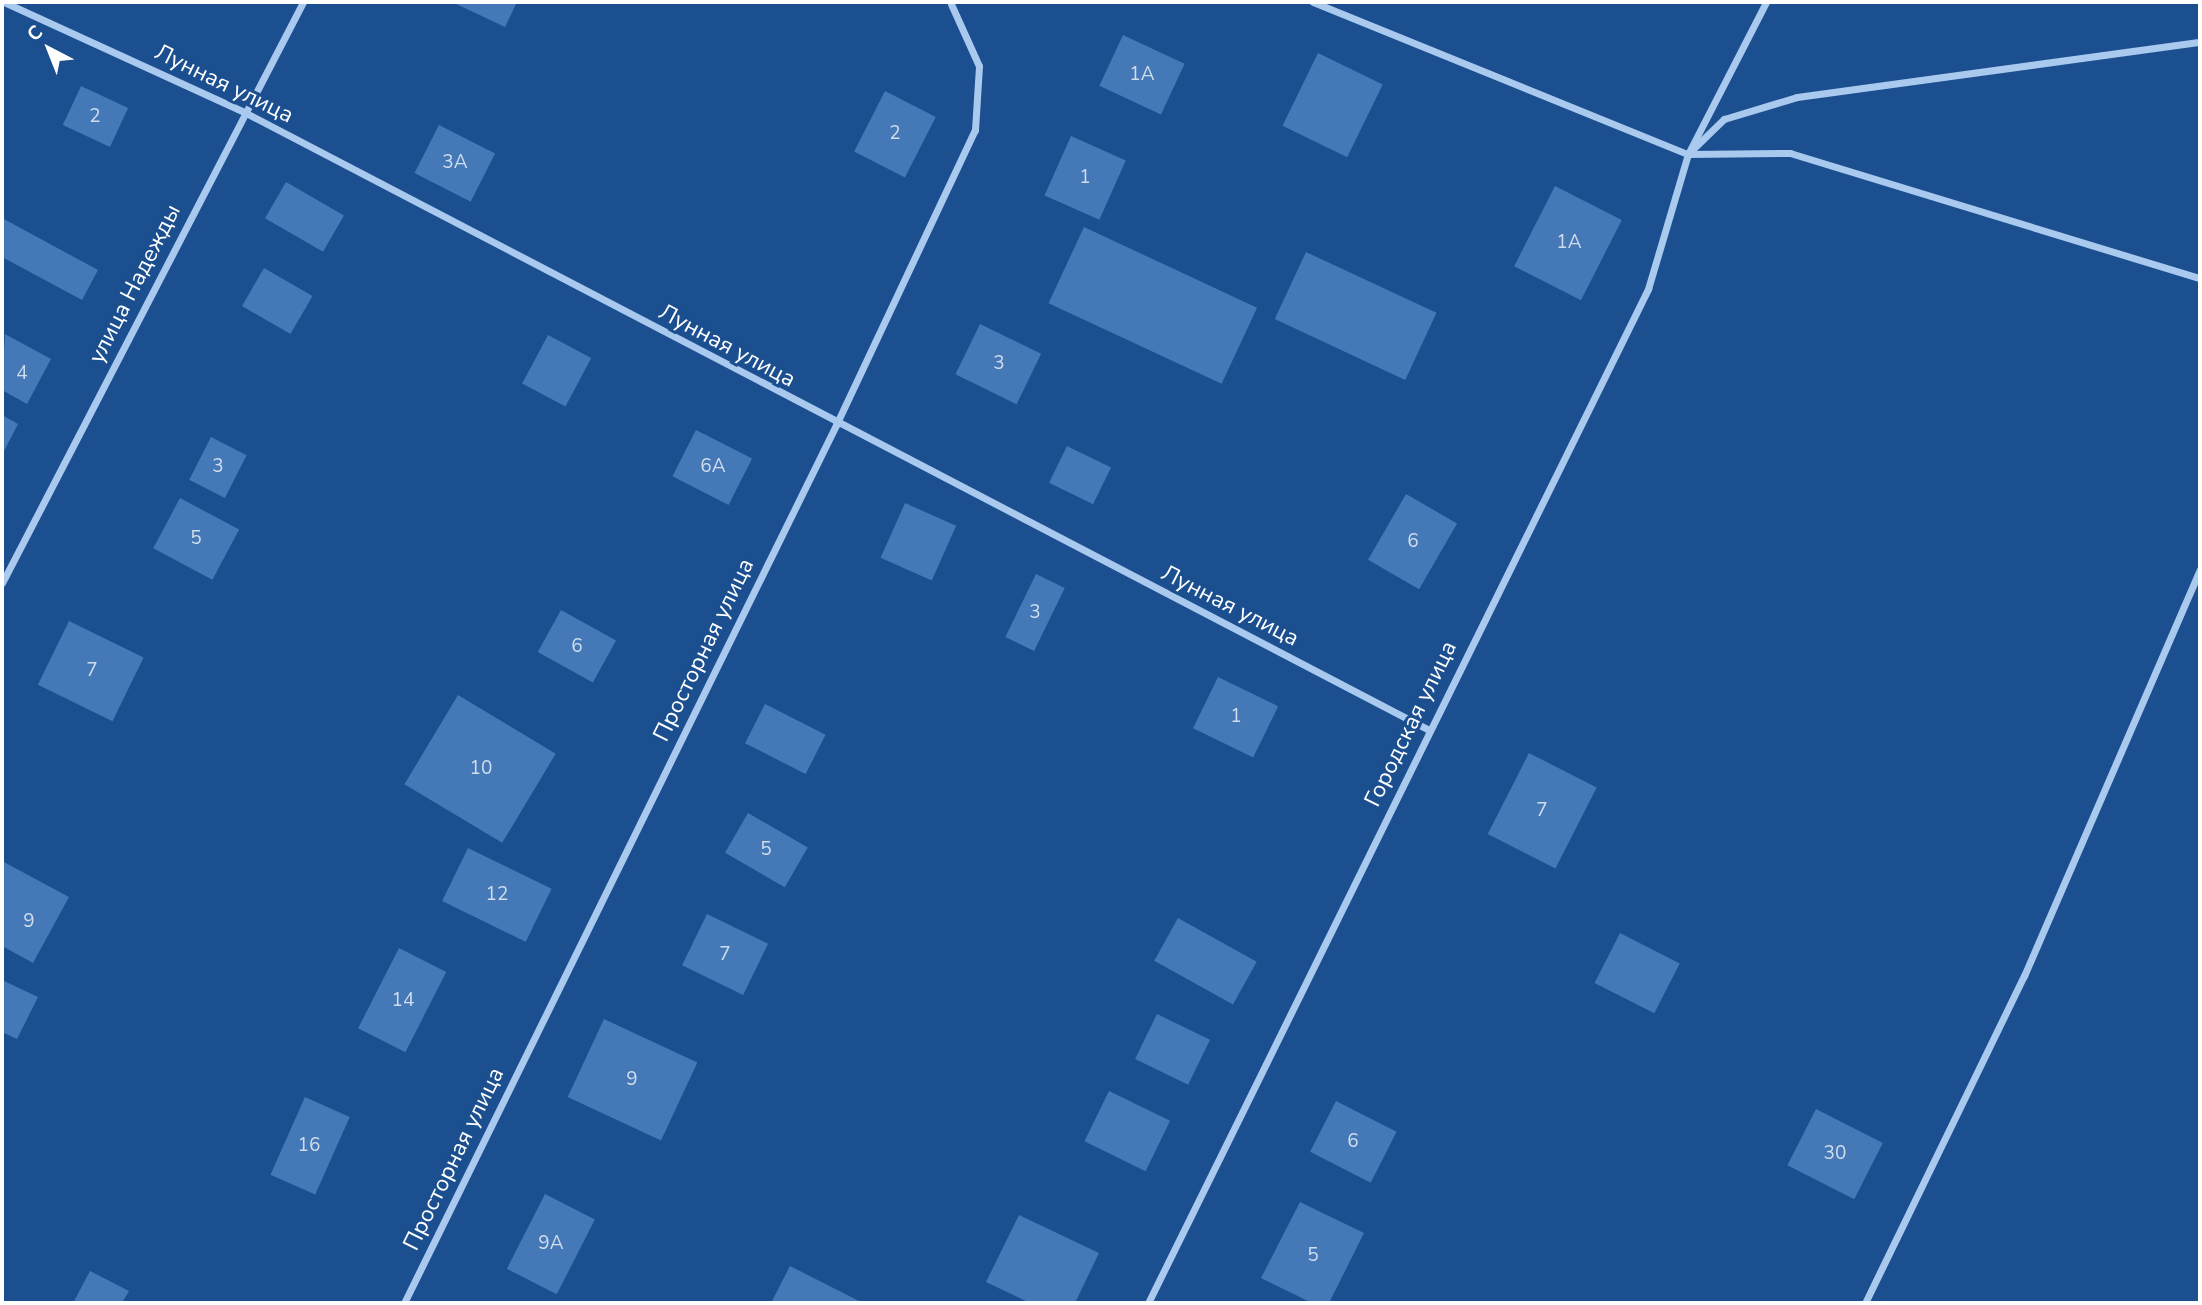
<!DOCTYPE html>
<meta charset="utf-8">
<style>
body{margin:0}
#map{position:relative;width:2202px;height:1305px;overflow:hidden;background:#1b4f8f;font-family:"Nunito Sans",sans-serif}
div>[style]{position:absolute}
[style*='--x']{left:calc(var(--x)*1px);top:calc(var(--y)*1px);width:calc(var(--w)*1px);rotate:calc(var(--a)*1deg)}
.building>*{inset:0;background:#4478b7;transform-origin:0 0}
.minor>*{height:7px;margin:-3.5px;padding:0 3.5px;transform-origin:3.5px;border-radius:3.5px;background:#a9c9ee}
span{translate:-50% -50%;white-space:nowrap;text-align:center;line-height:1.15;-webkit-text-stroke:6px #1b4f8f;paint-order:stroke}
.number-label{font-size:19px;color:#d0dded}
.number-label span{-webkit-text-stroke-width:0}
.street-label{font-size:23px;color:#fff}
.frame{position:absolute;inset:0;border:4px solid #fff;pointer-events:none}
.north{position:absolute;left:14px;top:14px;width:70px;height:70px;-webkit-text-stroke:5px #1b4f8f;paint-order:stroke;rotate:318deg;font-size:19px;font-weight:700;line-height:28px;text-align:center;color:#fff}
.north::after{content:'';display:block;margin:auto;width:24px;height:32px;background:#fff;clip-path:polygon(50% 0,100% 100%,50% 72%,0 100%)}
</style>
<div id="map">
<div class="building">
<div style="clip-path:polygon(452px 2px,517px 2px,505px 27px)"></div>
<div style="left:1123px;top:35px;width:68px;height:56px;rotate:25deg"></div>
<div style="left:1318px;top:53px;width:72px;height:81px;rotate:26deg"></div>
<div style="left:81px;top:86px;width:52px;height:43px;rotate:25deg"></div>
<div style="left:885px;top:91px;width:57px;height:68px;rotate:27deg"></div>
<div style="left:439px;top:125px;width:63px;height:54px;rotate:27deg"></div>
<div style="left:1071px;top:136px;width:60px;height:65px;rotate:24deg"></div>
<div style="left:286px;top:182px;width:67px;height:42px;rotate:30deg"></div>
<div style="left:1555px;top:186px;width:75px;height:90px;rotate:27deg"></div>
<div style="clip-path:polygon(2px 218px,98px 270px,82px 300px,2px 257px)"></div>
<div style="left:1084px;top:227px;width:191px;height:84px;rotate:25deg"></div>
<div style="left:1306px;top:252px;width:144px;height:74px;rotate:25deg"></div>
<div style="left:264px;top:268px;width:56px;height:44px;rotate:30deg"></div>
<div style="left:980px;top:324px;width:68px;height:56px;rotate:26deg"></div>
<div style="clip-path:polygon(5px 334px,51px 359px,27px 404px,2px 390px)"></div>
<div style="left:548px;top:335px;width:49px;height:55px;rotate:28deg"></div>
<div style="clip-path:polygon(2px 415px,18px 424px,2px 455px)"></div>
<div style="left:696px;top:430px;width:63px;height:52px;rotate:27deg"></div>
<div style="left:211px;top:437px;width:40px;height:48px;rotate:27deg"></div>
<div style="left:1067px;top:446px;width:49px;height:41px;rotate:26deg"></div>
<div style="left:1406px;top:494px;width:59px;height:76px;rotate:30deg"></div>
<div style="left:180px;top:498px;width:67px;height:57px;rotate:28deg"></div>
<div style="left:905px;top:503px;width:56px;height:60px;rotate:24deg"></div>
<div style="left:1036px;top:574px;width:32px;height:70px;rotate:26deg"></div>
<div style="left:561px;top:610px;width:63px;height:48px;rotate:29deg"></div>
<div style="left:69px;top:621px;width:83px;height:71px;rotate:26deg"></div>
<div style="left:1218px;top:677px;width:67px;height:57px;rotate:26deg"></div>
<div style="left:458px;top:695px;width:114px;height:104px;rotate:31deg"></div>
<div style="left:765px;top:704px;width:68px;height:44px;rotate:27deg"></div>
<div style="left:1529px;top:753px;width:76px;height:91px;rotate:27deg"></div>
<div style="left:748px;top:813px;width:69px;height:46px;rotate:30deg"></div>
<div style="left:468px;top:848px;width:93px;height:59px;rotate:26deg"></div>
<div style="clip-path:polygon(2px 861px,69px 897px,33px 963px,2px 946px)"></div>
<div style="left:707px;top:914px;width:68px;height:57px;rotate:26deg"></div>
<div style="left:1178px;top:918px;width:90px;height:49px;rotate:29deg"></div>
<div style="left:1620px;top:933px;width:67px;height:56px;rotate:27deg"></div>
<div style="left:399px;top:948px;width:53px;height:90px;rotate:27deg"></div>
<div style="clip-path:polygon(2px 980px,38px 997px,17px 1039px,2px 1032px)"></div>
<div style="left:1157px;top:1014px;width:59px;height:50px;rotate:26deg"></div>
<div style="left:604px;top:1019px;width:103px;height:86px;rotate:25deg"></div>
<div style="left:1109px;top:1091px;width:68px;height:56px;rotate:26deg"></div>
<div style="left:305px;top:1097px;width:49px;height:85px;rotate:24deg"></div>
<div style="left:1336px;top:1101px;width:68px;height:57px;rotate:27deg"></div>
<div style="left:1816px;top:1109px;width:75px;height:63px;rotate:27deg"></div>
<div style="left:545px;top:1194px;width:56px;height:84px;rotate:27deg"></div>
<div style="clip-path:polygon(1300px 1202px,1364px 1233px,1329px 1303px,1312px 1303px,1261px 1278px)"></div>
<div style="clip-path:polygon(1019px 1215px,1099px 1253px,1075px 1303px,1030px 1303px,986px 1282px)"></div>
<div style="clip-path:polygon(790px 1266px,863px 1303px,771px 1303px)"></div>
<div style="clip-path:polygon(90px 1271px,129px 1291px,122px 1303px,73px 1303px)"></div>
</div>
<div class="minor">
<div style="--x:4;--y:2;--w:266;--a:24.6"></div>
<div style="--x:246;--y:113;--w:1334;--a:27.54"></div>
<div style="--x:1313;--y:2;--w:405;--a:22.1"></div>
<div style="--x:1688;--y:154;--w:102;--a:-0.6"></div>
<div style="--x:1790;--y:153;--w:429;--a:17"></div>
<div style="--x:1693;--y:149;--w:43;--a:-44.1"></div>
<div style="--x:1724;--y:119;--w:76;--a:-16.8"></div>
<div style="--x:1797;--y:97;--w:407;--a:-7.8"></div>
<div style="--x:2;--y:583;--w:654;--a:-62.61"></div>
<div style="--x:404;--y:1303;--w:979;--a:-63.8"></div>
<div style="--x:836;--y:425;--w:326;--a:-64.8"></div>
<div style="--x:975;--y:130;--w:64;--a:-86.4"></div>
<div style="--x:979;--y:66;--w:68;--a:-114.3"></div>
<div style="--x:1148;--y:1303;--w:1131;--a:-63.75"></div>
<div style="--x:1648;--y:289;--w:141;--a:-73.5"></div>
<div style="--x:1688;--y:154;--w:171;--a:-62.8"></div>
<div style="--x:1865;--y:1303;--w:364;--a:-64.1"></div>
<div style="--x:2024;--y:976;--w:443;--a:-66.6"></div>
</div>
<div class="number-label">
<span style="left:1142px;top:75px">1А</span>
<span style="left:95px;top:117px">2</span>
<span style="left:895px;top:134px">2</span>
<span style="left:455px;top:163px">3А</span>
<span style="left:1085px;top:178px">1</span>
<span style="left:1569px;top:243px">1А</span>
<span style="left:999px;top:364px">3</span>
<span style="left:22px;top:374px">4</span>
<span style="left:218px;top:467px">3</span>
<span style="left:713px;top:467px">6А</span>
<span style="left:196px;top:539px">5</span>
<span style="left:1413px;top:542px">6</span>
<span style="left:1035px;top:613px">3</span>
<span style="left:577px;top:647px">6</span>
<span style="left:92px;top:671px">7</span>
<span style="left:1236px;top:717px">1</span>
<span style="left:481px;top:769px">10</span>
<span style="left:1542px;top:811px">7</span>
<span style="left:766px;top:850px">5</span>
<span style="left:497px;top:895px">12</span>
<span style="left:29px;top:922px">9</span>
<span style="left:725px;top:955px">7</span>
<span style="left:403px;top:1001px">14</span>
<span style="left:632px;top:1080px">9</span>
<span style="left:1353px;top:1142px">6</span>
<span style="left:309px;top:1146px">16</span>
<span style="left:1835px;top:1154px">30</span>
<span style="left:551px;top:1244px">9А</span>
<span style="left:1313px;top:1256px">5</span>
</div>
<div class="street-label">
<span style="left:224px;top:84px;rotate:26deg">Лунная улица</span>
<span style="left:135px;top:284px;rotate:-63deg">улица Надежды</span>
<span style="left:727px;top:346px;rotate:28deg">Лунная улица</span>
<span style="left:1230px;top:606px;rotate:27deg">Лунная улица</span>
<span style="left:704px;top:650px;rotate:-64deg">Просторная улица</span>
<span style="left:1411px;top:724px;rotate:-64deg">Городская улица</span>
<span style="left:454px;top:1159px;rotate:-64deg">Просторная улица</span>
</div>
<div class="frame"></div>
<div class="north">С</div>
</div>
